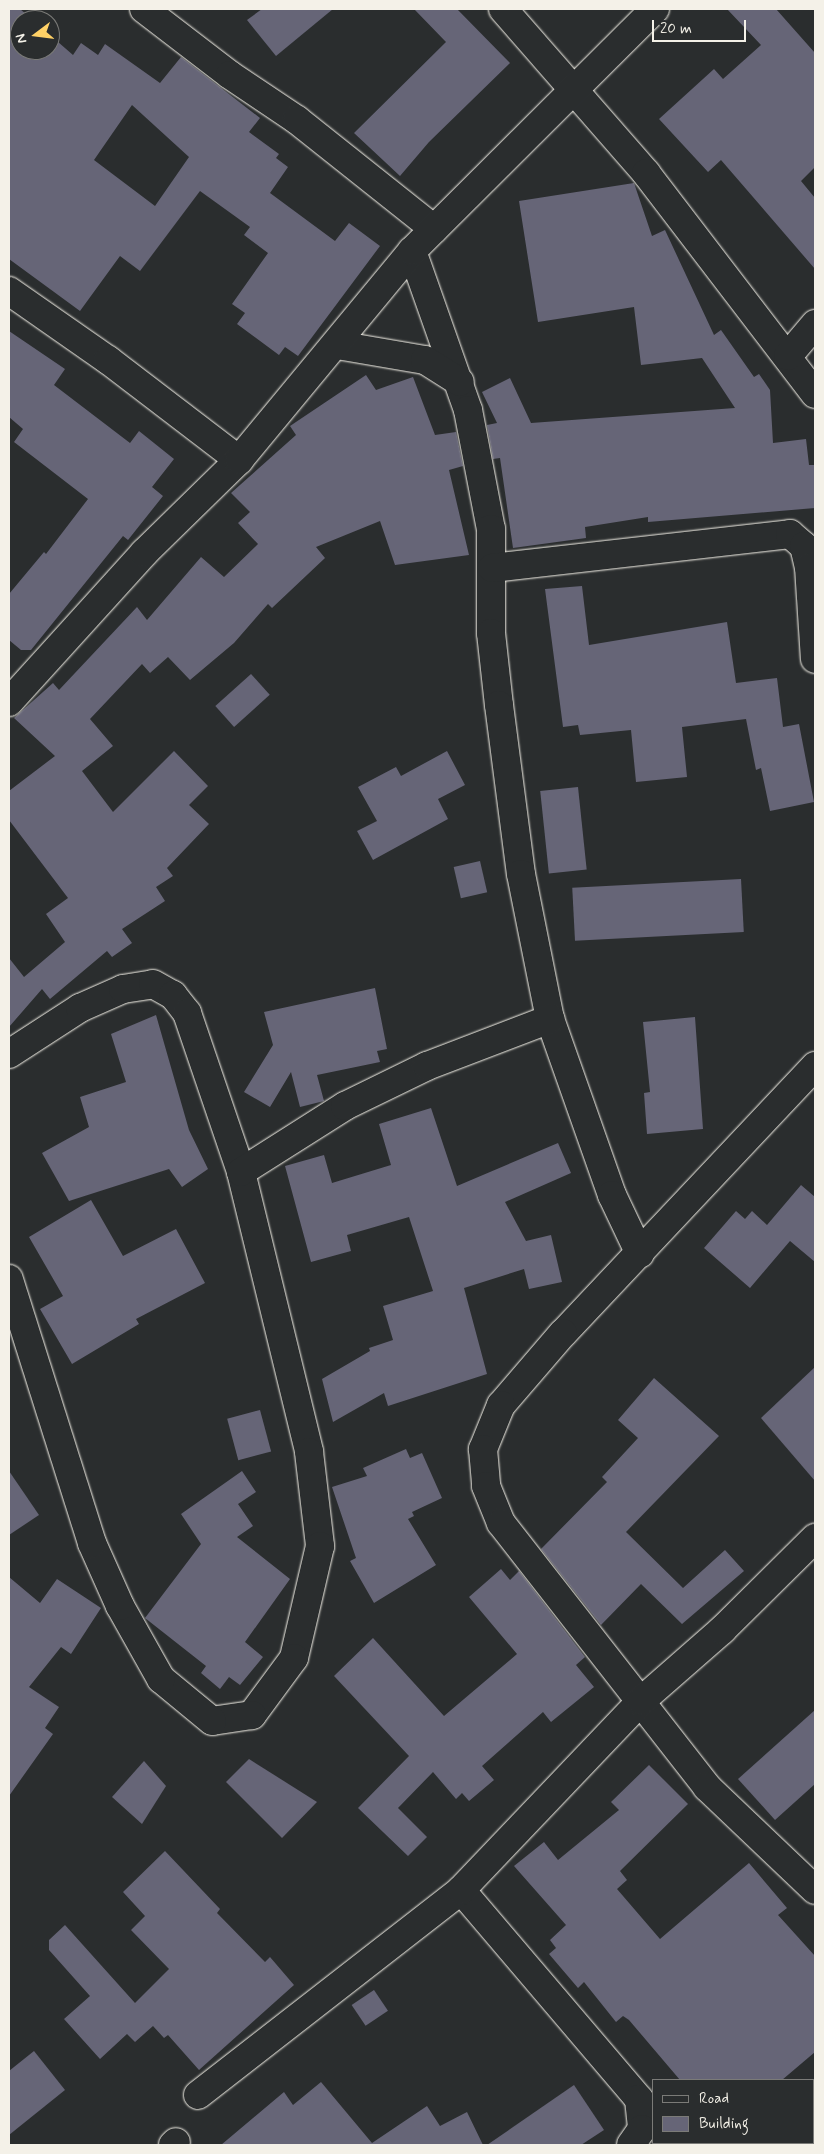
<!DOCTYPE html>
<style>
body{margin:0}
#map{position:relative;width:824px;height:2154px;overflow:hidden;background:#2a2d2e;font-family:Mynerve,sans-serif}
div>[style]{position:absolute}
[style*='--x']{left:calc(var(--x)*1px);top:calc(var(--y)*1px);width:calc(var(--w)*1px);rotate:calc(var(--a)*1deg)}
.building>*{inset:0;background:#666577;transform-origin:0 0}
.roads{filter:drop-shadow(0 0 1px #f4f1e8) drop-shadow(0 0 1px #f4f1e8)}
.street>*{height:28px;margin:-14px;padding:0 14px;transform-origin:14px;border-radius:14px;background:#2a2d2e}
span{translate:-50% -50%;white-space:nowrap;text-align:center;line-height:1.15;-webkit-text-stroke:4px #2a2d2e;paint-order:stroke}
.frame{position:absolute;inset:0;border:10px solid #f4f1e8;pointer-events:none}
.legend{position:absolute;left:652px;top:2079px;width:162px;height:65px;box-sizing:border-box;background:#2a2d2e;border:1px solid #7b7b78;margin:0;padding:6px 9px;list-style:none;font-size:15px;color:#f4f1e8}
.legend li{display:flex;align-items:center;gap:10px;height:25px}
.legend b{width:25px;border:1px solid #7b7b78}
.north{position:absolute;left:10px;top:10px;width:50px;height:50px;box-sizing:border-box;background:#2a2d2e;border:1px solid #7b7b78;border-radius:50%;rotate:255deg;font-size:14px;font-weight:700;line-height:20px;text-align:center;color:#f4f1e8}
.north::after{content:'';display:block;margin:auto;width:18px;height:22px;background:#ffd166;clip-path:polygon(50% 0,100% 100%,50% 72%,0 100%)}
.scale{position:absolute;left:652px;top:20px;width:94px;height:22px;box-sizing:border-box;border:2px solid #f4f1e8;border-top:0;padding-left:6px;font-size:15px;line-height:18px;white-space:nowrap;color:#f4f1e8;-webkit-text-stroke:4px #2a2d2e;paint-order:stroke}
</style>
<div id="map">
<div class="building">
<div style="clip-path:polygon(evenodd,9px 9px,20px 9px,33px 20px,20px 20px,20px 50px,50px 50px,50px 35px,73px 55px,81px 43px,98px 55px,105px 44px,160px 83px,181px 57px,260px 118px,249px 132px,279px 154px,276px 158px,288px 167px,270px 193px,335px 241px,349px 223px,380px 246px,298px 356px,285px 347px,279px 355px,237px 324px,245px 313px,232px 304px,268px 253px,244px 235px,250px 227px,200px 191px,140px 271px,120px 256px,80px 311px,9px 259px,9px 9px,132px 105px,189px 157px,155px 206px,94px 160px,132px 105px)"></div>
<div style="clip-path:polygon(262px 9px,333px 9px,276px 56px,247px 20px)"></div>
<div style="clip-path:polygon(414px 9px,457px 9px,510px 63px,429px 142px,400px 176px,354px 133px,446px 42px)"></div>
<div style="clip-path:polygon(727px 9px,776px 9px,815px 53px,815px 167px,801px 181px,815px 198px,815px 269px,721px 160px,708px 172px,659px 119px,714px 69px,723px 79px,761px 45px)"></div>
<div style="clip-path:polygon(634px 183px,652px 236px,665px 230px,714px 335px,721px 330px,754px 377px,759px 374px,770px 390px,773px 443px,806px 439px,809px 465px,815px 465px,815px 508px,648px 522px,648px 517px,585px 527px,586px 538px,513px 548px,500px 458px,493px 459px,487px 425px,497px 423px,482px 392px,510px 378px,531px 423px,735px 408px,702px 358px,641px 365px,634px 307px,538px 322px,519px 201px)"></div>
<div style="clip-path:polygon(9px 331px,65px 369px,54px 385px,130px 443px,139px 431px,174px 459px,152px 487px,163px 496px,128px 540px,123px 536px,31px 650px,21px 650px,9px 640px,9px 594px,44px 552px,46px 554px,88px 499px,14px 442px,23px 429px,9px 417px)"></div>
<div style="clip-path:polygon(366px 375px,376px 390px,413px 377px,435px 435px,456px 432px,463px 466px,449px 470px,469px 555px,395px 565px,380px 521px,316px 547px,325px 558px,272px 608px,268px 604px,234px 643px,190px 680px,168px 657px,150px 673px,142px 664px,90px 719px,113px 746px,82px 771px,113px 812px,174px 751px,208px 786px,189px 805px,209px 824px,167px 868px,173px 876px,156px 887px,165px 901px,122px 929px,132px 943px,112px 957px,107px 951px,50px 999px,42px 989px,9px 1027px,9px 958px,24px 977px,65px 942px,46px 914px,68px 898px,9px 820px,9px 791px,55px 756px,14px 718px,53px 683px,59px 690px,137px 607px,147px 620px,201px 557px,224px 577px,258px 544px,238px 523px,250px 512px,231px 493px,296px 435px,290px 426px)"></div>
<div style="clip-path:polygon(582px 586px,589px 645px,727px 622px,736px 683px,777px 678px,783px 727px,799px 724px,814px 802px,770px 811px,761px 768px,756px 770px,746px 719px,682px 727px,687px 777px,636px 782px,631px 730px,580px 735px,578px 725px,563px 727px,545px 589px)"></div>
<div style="left:251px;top:674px;width:28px;height:48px;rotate:48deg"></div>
<div style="clip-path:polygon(447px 751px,465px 785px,438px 799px,448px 819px,373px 860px,357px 831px,377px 821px,358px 787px,396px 767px,401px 776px)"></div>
<div style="left:578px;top:787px;width:83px;height:38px;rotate:84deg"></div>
<div style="left:480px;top:861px;width:32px;height:27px;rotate:77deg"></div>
<div style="left:741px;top:879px;width:53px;height:169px;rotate:87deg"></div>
<div style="clip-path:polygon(375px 988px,387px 1049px,377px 1051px,380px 1062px,317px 1075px,324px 1101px,300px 1107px,291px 1072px,270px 1107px,244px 1092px,273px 1045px,264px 1012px)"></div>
<div style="clip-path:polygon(156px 1015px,189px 1130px,208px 1169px,182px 1187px,169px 1169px,69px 1201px,42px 1153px,89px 1127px,80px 1097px,126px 1082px,111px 1034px)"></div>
<div style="clip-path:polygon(695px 1017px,703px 1129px,647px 1134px,644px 1093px,650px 1092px,643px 1022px)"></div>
<div style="clip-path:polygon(431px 1108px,457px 1186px,558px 1143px,571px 1173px,505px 1202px,526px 1241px,551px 1235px,562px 1282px,529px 1289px,524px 1269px,464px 1288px,487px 1374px,388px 1406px,384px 1393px,333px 1422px,322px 1379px,370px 1351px,369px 1348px,393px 1340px,383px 1306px,433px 1291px,409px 1217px,347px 1235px,351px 1251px,311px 1262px,285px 1166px,324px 1155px,332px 1183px,391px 1165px,379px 1124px)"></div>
<div style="clip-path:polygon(801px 1185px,815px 1197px,815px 1262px,790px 1241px,750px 1288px,704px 1248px,736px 1211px,745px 1219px,752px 1211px,767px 1225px)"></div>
<div style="clip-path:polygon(91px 1200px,123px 1256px,176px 1229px,205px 1283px,136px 1319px,139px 1324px,72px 1364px,40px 1309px,63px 1296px,29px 1237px)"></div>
<div style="clip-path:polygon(815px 1367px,815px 1481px,761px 1418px)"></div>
<div style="clip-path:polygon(654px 1378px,719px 1436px,626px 1532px,683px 1588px,725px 1550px,744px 1571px,682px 1624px,641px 1584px,601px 1625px,541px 1549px,607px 1482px,602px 1477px,638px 1438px,618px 1420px)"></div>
<div style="left:260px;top:1410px;width:43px;height:34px;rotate:75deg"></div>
<div style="clip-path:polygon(406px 1449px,410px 1458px,422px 1453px,442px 1498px,412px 1512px,414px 1516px,408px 1519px,436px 1565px,374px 1603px,350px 1561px,356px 1558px,332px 1487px,367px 1476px,363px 1468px)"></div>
<div style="clip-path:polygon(9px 1471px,39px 1515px,9px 1535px)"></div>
<div style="clip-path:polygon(242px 1471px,256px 1492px,238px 1504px,253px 1526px,237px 1537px,290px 1579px,245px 1642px,263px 1657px,240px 1685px,229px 1677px,220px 1689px,201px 1673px,206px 1666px,145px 1618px,201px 1544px,181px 1514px)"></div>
<div style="clip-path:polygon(501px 1569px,510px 1580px,519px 1571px,585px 1657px,576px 1665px,594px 1687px,551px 1722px,543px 1712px,482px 1766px,494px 1780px,469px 1801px,462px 1793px,456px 1799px,433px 1772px,398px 1808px,427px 1837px,408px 1856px,358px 1808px,409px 1756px,334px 1676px,373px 1638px,444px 1716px,517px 1654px,469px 1597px)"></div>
<div style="clip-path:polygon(9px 1577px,40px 1603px,57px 1579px,101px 1608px,71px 1654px,61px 1647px,29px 1687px,59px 1707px,45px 1728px,53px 1734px,9px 1796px)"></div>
<div style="clip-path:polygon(815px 1710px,815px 1784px,775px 1820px,738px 1779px)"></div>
<div style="clip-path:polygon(249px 1759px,317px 1802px,282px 1838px,226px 1782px)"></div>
<div style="clip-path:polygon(144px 1761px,166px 1786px,142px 1824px,112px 1797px)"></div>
<div style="clip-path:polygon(649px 1765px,688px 1804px,620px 1871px,627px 1880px,617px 1889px,660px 1939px,749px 1863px,787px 1908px,778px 1915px,815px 1956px,815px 2052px,782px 2080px,680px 2080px,629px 2020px,623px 2016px,616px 2022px,584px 1982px,578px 1988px,549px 1954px,556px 1948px,550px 1940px,566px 1925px,514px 1866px,544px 1842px,558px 1860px,619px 1810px,611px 1802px)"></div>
<div style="clip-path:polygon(165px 1851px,220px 1909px,217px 1913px,265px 1962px,270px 1957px,294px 1985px,199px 2070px,168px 2035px,164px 2038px,153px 2026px,135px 2042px,127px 2034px,100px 2059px,64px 2019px,90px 1996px,49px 1950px,49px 1940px,65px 1925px,135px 2003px,169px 1969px,131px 1930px,145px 1916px,123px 1892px)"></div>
<div style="left:374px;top:1990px;width:25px;height:27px;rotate:56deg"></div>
<div style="clip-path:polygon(34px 2051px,65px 2090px,9px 2135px,9px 2071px)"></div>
<div style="clip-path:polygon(321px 2082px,372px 2143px,427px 2106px,440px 2126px,467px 2112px,483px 2145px,221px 2145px,284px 2092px,293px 2105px)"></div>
<div style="clip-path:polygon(574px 2085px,604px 2130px,581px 2145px,487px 2145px)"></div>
</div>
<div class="roads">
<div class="street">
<div style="--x:144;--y:9;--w:108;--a:37.5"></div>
<div style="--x:230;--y:75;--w:81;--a:33.9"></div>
<div style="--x:297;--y:120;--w:175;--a:38.5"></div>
<div style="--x:503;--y:9;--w:218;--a:48.9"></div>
<div style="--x:646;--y:173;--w:278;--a:52.6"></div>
<div style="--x:412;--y:251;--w:169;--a:70.6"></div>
<div style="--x:468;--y:410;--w:121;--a:79.1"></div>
<div style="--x:491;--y:529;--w:104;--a:90"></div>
<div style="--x:491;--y:633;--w:72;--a:83.7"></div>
<div style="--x:499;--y:705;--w:170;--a:82.6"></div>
<div style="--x:521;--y:874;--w:148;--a:78.7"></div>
<div style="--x:550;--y:1019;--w:187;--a:70.6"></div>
<div style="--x:612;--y:1195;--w:65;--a:64.6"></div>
<div style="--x:9;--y:291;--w:121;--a:34.9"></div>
<div style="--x:108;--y:360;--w:165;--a:37.4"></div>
<div style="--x:337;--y:345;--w:89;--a:9.7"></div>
<div style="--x:425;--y:360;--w:41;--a:32.2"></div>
<div style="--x:788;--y:356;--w:42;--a:-49.8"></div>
<div style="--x:492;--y:568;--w:300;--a:-6.5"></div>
<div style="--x:790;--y:534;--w:18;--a:41"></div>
<div style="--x:804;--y:546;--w:22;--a:77"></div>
<div style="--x:809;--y:567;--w:92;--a:86.3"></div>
<div style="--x:9;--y:702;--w:201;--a:-47.8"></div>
<div style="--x:144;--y:553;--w:133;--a:-44.4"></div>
<div style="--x:239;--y:460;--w:271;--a:-50.4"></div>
<div style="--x:412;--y:251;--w:343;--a:-44.9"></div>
<div style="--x:9;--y:1054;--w:85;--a:-32.9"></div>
<div style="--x:80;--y:1008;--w:47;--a:-23.8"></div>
<div style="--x:123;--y:989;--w:30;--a:-9"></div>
<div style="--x:153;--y:984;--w:23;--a:29"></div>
<div style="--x:173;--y:995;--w:23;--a:52"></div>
<div style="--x:187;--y:1013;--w:168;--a:71.2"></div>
<div style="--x:241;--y:1172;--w:288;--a:76.3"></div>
<div style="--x:309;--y:1452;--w:95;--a:83.3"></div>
<div style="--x:320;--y:1546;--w:115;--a:103.1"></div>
<div style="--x:294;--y:1658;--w:71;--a:126.4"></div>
<div style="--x:252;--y:1715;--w:40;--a:171.5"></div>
<div style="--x:212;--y:1721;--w:66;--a:-140.5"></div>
<div style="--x:161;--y:1679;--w:84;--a:-119.3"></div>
<div style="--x:120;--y:1606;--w:69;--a:-114"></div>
<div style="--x:92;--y:1543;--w:277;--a:-107.5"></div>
<div style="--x:815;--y:1066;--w:367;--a:133.3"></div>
<div style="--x:563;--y:1333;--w:95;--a:130.7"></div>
<div style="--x:501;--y:1405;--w:48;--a:112.2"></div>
<div style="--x:483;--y:1449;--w:37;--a:85"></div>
<div style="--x:486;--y:1486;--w:40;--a:68"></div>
<div style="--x:501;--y:1523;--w:335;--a:52"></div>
<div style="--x:707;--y:1787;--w:149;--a:43.6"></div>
<div style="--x:241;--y:1172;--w:123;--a:-32.4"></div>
<div style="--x:345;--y:1106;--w:91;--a:-26"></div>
<div style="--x:427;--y:1066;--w:132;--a:-20.9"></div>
<div style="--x:461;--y:1890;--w:275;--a:49.6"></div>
<div style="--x:639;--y:2099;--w:30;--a:84"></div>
<div style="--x:642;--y:2129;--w:19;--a:125"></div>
<div style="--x:198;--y:2095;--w:333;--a:-37.9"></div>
<div style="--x:461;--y:1890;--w:261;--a:-46.4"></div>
<div style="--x:641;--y:1701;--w:108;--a:-41.2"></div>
<div style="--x:722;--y:1630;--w:131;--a:-44.7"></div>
<div style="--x:173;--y:2145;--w:4;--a:-45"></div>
</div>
</div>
<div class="frame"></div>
<ul class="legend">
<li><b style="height:6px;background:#2a2d2e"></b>Road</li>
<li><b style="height:14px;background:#666577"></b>Building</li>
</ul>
<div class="north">N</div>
<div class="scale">20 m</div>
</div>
